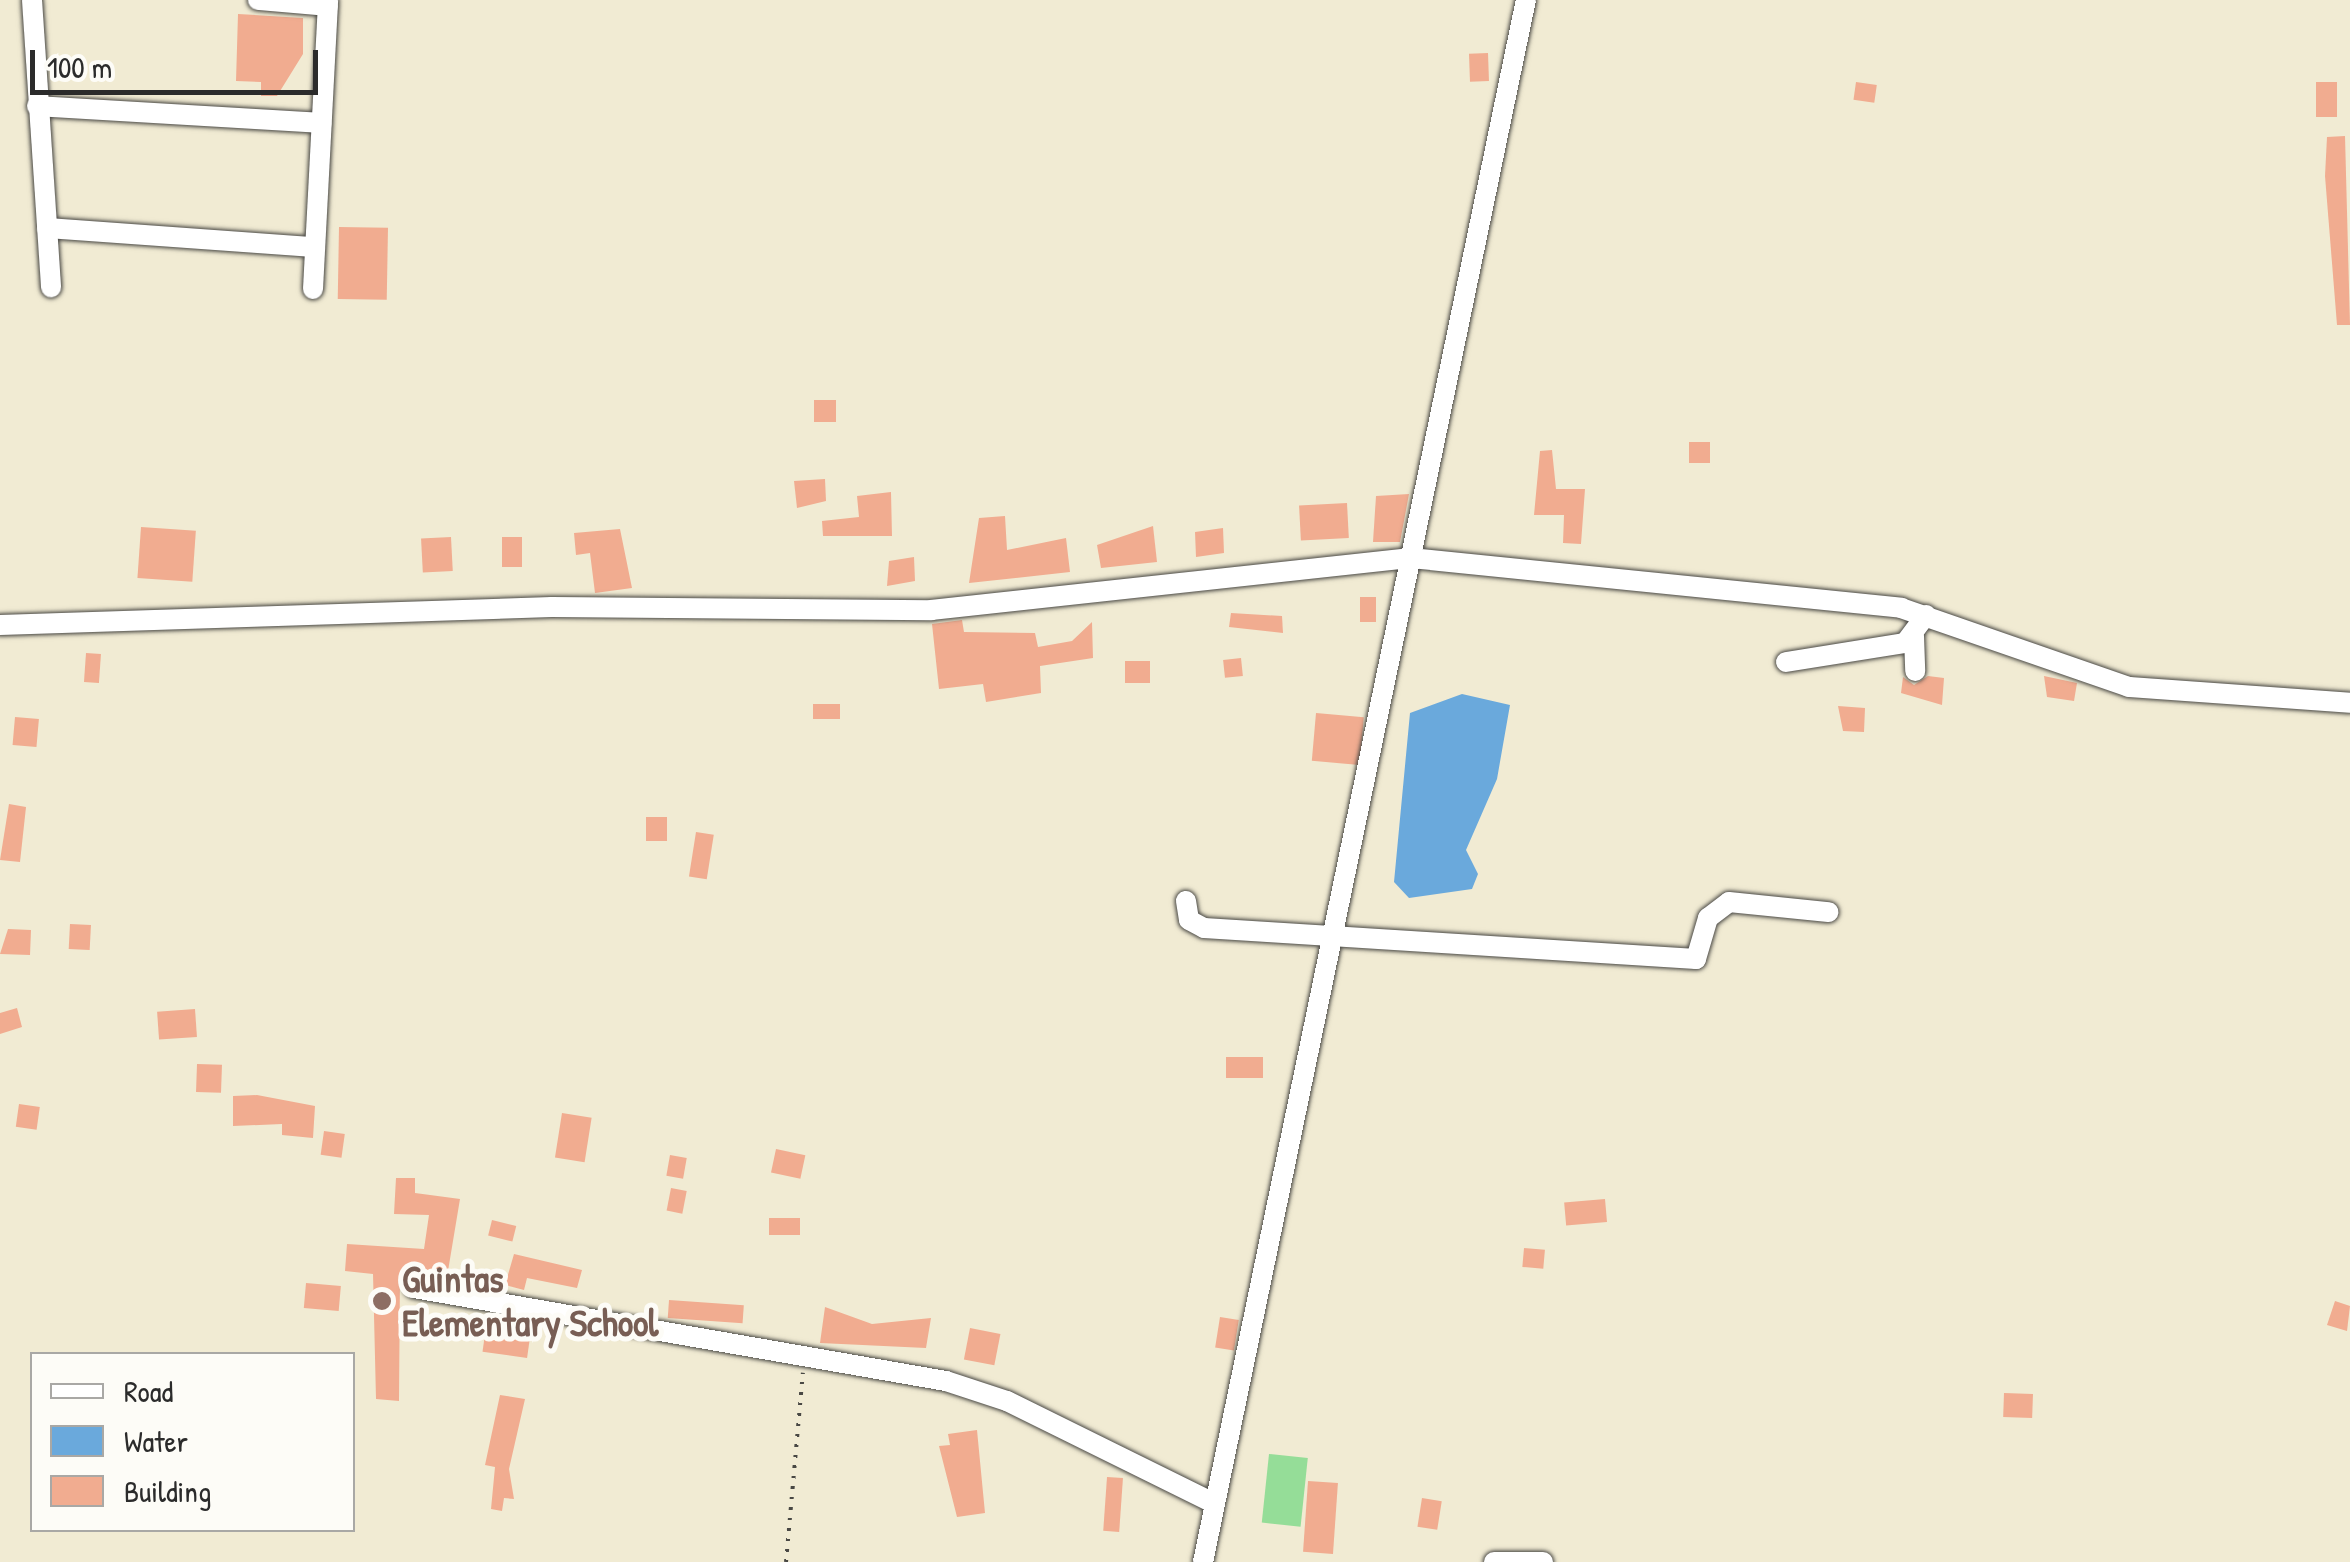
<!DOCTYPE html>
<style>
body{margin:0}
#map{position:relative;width:2350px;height:1562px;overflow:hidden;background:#f1ebd3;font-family:"Patrick Hand",sans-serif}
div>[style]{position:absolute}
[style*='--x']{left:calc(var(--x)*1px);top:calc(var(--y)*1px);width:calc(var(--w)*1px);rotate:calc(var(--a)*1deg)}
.green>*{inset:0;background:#95dd98;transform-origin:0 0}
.water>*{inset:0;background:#6aa9dc}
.building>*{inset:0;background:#f1ac90;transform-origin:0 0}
.path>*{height:4px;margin-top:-2px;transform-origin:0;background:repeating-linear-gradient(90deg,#494844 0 2.5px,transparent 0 10.5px)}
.roads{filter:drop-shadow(0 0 2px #494844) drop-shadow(0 0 2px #494844)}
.minor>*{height:20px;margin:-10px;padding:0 10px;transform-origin:10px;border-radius:10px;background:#fff}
.dots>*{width:28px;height:28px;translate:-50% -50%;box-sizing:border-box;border:5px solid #fdfcf7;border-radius:50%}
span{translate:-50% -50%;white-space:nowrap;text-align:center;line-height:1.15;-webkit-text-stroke:10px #fdfcf7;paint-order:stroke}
.education-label{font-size:38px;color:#785e54;font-weight:700}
.left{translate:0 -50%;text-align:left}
.legend{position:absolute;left:30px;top:1352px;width:325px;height:180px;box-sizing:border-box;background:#fdfcf7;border:2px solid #a9a8a5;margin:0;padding:12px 18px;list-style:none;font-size:30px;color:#2b2b2b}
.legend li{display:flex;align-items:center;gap:20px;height:50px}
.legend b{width:50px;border:2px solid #a9a8a5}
.scale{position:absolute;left:30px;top:50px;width:288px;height:45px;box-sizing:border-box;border:5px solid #2b2b2b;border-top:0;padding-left:12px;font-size:30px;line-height:35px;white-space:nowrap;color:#2b2b2b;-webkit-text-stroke:8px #fdfcf7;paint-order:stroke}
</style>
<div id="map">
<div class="green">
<div style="left:1269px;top:1454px;width:39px;height:69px;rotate:6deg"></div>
</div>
<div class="water">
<div style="clip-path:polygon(1462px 694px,1510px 705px,1497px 779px,1466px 850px,1478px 874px,1472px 889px,1409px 898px,1394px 882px,1410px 713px)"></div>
</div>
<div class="building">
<div style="clip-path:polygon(238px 14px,303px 18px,303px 54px,277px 96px,261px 96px,261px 82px,236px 81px)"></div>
<div style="left:1488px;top:53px;width:28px;height:19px;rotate:88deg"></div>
<div style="left:1856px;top:82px;width:21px;height:18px;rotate:8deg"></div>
<div style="left:2316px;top:82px;width:21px;height:35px"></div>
<div style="clip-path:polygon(2345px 136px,2350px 325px,2337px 325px,2325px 176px,2327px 137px)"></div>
<div style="left:339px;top:227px;width:49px;height:72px;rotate:1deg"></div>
<div style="left:836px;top:400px;width:22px;height:22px;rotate:90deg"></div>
<div style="left:1689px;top:442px;width:21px;height:21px"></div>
<div style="clip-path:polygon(1552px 450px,1556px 489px,1585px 489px,1581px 544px,1563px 543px,1564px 515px,1534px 515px,1540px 451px)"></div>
<div style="clip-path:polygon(825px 479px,826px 501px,797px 508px,794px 481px)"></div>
<div style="clip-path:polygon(891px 492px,892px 536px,823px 536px,822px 521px,859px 517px,857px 496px)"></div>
<div style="clip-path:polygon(1409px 494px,1400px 542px,1373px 542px,1376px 496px)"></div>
<div style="left:1347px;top:503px;width:35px;height:48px;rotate:87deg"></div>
<div style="clip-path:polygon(1005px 516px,1007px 550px,1066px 538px,1070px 572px,969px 583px,979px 518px)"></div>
<div style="clip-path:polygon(1153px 526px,1157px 562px,1101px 568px,1097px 545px)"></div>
<div style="left:141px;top:527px;width:55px;height:51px;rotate:4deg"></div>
<div style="clip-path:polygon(1223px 528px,1224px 553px,1196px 557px,1195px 532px)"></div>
<div style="clip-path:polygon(620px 529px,632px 588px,595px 593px,590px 553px,576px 555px,574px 533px)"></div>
<div style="left:451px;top:537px;width:34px;height:30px;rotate:87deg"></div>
<div style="left:502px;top:537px;width:20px;height:30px"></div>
<div style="clip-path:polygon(914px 557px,915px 581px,887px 586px,889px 561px)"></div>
<div style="left:1360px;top:597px;width:16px;height:25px"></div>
<div style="clip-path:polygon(1231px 613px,1282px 616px,1283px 633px,1229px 627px)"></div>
<div style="clip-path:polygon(962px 620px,964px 632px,1035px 633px,1038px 647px,1072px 641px,1092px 622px,1093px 658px,1040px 666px,1041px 693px,986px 702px,983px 684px,939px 689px,932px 624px)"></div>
<div style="left:86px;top:653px;width:15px;height:29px;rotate:4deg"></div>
<div style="left:1241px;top:658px;width:18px;height:18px;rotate:84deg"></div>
<div style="left:1150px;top:661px;width:22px;height:25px;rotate:90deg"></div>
<div style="clip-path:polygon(1928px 676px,1944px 678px,1942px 705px,1901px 693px,1903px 677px,1914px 685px)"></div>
<div style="clip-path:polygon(2044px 676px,2077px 683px,2074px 701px,2047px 697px)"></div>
<div style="left:813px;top:704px;width:27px;height:15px"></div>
<div style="clip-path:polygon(1838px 706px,1865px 708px,1864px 732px,1843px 731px)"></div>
<div style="left:1316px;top:713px;width:48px;height:48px;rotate:5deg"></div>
<div style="left:15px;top:717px;width:24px;height:28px;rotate:5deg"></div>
<div style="clip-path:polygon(9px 804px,26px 807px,20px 862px,0 860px)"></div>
<div style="left:646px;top:817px;width:21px;height:24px"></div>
<div style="left:696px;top:832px;width:18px;height:45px;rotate:9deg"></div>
<div style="left:70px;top:924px;width:21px;height:25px;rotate:3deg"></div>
<div style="clip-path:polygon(8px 929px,31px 930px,30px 955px,0 954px)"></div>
<div style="clip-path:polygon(17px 1008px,22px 1027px,0 1034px,0 1013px)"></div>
<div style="left:195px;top:1009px;width:28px;height:38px;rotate:86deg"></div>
<div style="left:1226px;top:1057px;width:37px;height:21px"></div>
<div style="left:197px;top:1064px;width:25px;height:28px;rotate:2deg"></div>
<div style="clip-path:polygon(257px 1095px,315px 1106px,313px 1138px,282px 1135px,282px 1124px,233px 1126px,233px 1096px)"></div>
<div style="left:19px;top:1104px;width:21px;height:23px;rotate:8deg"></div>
<div style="left:562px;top:1113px;width:30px;height:45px;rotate:9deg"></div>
<div style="left:324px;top:1131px;width:21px;height:24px;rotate:8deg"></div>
<div style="left:776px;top:1149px;width:30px;height:24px;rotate:12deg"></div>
<div style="left:670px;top:1155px;width:17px;height:21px;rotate:10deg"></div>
<div style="clip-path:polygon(396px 1178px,415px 1178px,415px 1193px,460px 1199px,447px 1277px,400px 1273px,399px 1401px,376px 1399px,373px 1274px,345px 1271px,347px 1244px,424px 1249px,429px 1215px,394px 1214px)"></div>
<div style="left:671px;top:1188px;width:16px;height:23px;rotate:11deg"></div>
<div style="left:1605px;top:1199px;width:23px;height:41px;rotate:85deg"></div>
<div style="left:769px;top:1218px;width:31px;height:17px"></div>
<div style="left:492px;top:1220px;width:25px;height:16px;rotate:14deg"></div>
<div style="left:1524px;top:1248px;width:21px;height:19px;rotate:5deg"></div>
<div style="clip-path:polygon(514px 1254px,582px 1270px,577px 1288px,527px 1278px,524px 1290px,505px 1285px)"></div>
<div style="left:306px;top:1283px;width:35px;height:25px;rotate:5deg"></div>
<div style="left:669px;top:1300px;width:75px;height:18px;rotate:4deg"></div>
<div style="clip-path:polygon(2335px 1301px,2350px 1306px,2347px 1331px,2327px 1325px)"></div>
<div style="clip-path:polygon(825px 1307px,872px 1324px,931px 1318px,926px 1348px,820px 1343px)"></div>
<div style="left:1220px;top:1317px;width:19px;height:31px;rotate:9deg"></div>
<div style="left:486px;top:1327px;width:45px;height:25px;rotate:8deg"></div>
<div style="left:970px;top:1328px;width:31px;height:32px;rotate:11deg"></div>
<div style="left:2004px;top:1393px;width:29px;height:24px;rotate:2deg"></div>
<div style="clip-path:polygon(500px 1395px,525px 1399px,509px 1469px,514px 1499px,504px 1498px,502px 1511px,491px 1509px,495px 1467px,485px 1465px)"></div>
<div style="clip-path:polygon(977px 1430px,985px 1513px,957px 1517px,939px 1446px,950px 1445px,948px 1434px)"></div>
<div style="left:1107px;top:1477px;width:16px;height:54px;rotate:4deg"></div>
<div style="left:1308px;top:1481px;width:30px;height:71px;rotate:4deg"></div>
<div style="left:1422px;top:1498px;width:20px;height:29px;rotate:9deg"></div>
</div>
<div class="path">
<div style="--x:786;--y:1562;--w:190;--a:-84.9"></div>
</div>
<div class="roads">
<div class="minor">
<div style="--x:32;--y:0;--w:288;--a:86.2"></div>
<div style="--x:258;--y:0;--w:70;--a:4.9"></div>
<div style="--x:37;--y:106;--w:285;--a:3.4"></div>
<div style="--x:47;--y:228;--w:268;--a:4.1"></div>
<div style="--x:313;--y:289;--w:289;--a:-87"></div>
<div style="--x:0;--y:625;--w:552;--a:-1.87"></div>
<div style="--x:552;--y:607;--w:379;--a:0.5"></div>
<div style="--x:931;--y:610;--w:483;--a:-6.2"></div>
<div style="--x:1411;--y:558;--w:493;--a:5.8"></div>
<div style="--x:1901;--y:608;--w:241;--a:19.1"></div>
<div style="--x:2129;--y:687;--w:222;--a:4.1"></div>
<div style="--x:1914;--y:636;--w:35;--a:88"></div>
<div style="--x:1786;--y:662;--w:121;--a:-9.1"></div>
<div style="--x:1905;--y:643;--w:35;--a:-53"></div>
<div style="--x:1186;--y:901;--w:19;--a:81"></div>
<div style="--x:1189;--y:920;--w:17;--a:28"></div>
<div style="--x:1204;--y:928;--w:493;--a:3.6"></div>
<div style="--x:1696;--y:959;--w:43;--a:-73.7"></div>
<div style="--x:1708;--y:918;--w:26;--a:-37"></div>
<div style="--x:1729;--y:902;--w:100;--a:5.8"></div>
<div style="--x:414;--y:1288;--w:540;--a:9.92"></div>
<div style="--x:946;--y:1381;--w:64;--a:18.2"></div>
<div style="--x:1007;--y:1401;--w:232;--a:26.3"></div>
<div style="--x:1203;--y:1562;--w:1595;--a:-78.32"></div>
<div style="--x:1494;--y:1562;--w:49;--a:0"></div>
</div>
</div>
<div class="dots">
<div style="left:382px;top:1301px;background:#8d6e63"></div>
</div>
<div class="education-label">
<span class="left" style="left:402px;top:1301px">Guintas<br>Elementary School</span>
</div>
<ul class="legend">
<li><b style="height:12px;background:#fff"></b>Road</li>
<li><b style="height:28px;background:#6aa9dc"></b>Water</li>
<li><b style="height:28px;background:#f1ac90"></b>Building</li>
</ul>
<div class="scale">100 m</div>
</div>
